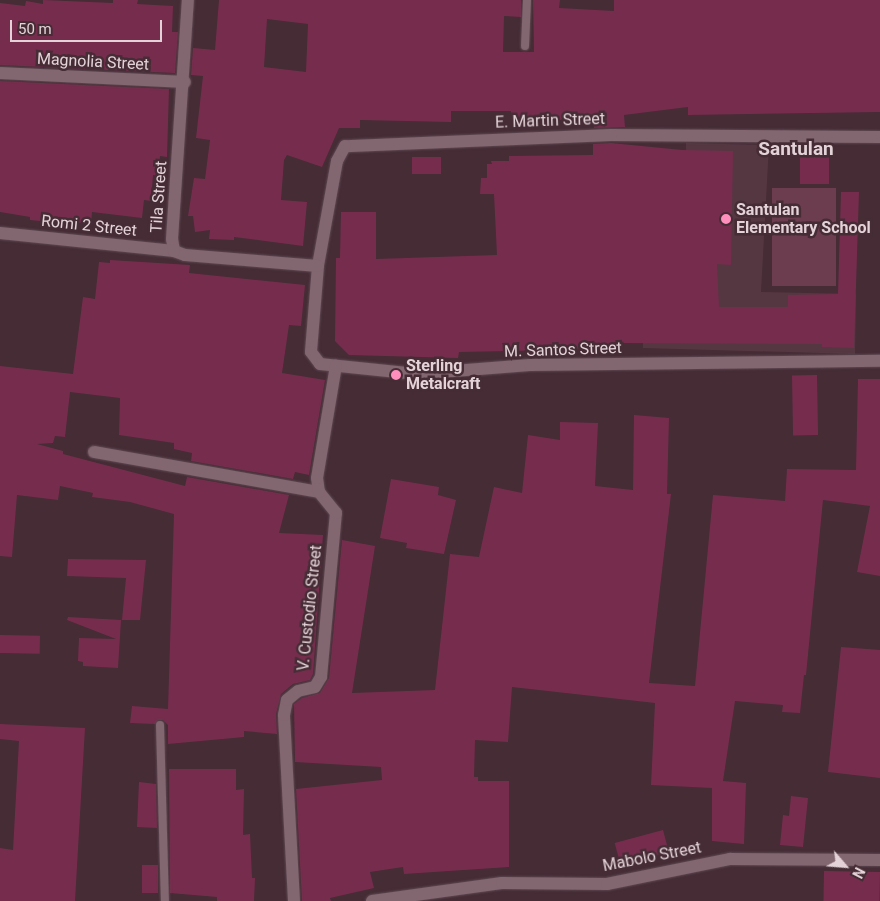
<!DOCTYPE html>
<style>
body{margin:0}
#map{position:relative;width:880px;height:901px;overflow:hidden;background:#452c35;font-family:Roboto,sans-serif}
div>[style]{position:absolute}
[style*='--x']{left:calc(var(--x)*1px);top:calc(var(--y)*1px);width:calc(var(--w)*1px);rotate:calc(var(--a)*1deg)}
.built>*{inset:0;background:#553742}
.green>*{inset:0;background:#6c3d4f;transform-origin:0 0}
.building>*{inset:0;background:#762d4d;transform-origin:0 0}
.roads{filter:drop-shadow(0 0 1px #5e4951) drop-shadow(0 0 1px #5e4951)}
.service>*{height:8px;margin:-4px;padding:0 4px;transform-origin:4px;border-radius:4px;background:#826670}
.minor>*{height:12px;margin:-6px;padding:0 6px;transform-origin:6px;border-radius:6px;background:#826670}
.tertiary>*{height:12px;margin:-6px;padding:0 6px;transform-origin:6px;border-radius:6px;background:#826670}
.dots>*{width:14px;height:14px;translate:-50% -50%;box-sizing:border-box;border:2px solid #452c35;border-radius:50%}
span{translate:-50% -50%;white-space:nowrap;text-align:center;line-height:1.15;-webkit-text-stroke:5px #452c35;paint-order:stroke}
.street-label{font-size:16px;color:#e3d3d8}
.poi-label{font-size:16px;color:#e3d3d8;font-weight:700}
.left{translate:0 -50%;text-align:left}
.quarter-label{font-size:19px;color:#e3d3d8;font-weight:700}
.north{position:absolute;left:820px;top:841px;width:50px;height:50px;-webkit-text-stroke:4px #452c35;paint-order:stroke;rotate:117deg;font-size:14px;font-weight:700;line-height:20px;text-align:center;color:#e3d3d8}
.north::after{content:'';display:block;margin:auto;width:18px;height:22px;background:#e3d3d8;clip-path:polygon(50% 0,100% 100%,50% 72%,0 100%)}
.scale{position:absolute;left:10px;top:20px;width:152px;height:22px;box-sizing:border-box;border:2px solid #e3d3d8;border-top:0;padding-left:6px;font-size:15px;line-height:18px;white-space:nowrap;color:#e3d3d8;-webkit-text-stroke:4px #452c35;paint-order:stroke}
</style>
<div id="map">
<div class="built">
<div style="clip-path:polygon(686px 143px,769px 145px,761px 292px,856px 294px,855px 354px,643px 348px,642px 305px,687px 306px)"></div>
</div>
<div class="green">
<div style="left:772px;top:188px;width:64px;height:98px"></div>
</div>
<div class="building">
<div style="clip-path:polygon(43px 0,113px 3px,113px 0,138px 0,137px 4px,173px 6px,172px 32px,178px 32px,175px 73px,0 65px,0 3px,25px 6px,26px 1px,43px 4px)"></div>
<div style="clip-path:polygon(evenodd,219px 0,521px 0,521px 17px,504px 16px,503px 52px,534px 52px,533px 0,560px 0,559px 8px,614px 11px,614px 0,880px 0,880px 112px,688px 115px,688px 107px,624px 115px,625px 127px,594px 128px,595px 120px,511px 120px,511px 111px,451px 111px,451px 122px,360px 120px,360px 128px,339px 128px,322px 167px,287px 155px,284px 160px,281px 200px,307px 202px,303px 246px,234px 237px,234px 240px,209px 239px,210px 230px,195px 232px,193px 216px,188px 216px,194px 178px,205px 179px,210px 140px,196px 138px,203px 76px,191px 75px,193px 48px,215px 50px,219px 0,267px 19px,308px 24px,306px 72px,264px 67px,267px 19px)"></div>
<div style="clip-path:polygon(0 81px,169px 89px,167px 157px,160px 156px,158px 176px,153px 175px,151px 201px,144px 200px,142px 218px,92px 212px,91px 224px,61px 221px,60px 223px,30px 220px,30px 217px,0 212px)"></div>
<div style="clip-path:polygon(611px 143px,682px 150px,733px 151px,731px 265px,717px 264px,719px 307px,788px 307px,788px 295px,838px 294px,841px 192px,859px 192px,854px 348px,822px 347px,822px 344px,615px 343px,615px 349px,459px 352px,458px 358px,349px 355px,335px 341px,336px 258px,340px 258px,341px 212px,376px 212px,376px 259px,497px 255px,494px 194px,480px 194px,481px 178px,487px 178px,487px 164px,492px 164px,491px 161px,509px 161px,509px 156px,593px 155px,593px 144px)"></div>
<div style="left:800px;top:145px;width:29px;height:39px"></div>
<div style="left:441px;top:157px;width:17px;height:29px;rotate:90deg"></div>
<div style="clip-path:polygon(110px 260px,190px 265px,189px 273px,305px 285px,301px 326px,289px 325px,282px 373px,325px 380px,309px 475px,295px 472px,293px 479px,191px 461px,192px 453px,174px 449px,174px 443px,119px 435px,120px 398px,70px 392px,65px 437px,55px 436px,53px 443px,37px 444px,63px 451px,63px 454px,185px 486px,187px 477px,289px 495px,279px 533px,323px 535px,313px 674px,310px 680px,293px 684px,281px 694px,276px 714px,277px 734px,244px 731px,244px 737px,168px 744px,168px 725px,163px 720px,158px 720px,155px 724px,130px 723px,132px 706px,168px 709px,174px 514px,130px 502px,92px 497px,93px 493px,60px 486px,58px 500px,17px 495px,12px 557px,0 556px,0 366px,73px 374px,83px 297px,95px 299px,99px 262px,110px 263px)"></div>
<div style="left:817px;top:375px;width:60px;height:25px;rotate:89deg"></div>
<div style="clip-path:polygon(858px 379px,880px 379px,880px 576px,857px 572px,870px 506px,823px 500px,806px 675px,804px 675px,800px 713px,782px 712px,783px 705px,735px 701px,723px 781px,746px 783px,744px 844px,712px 841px,712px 788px,651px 785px,655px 703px,512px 687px,508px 742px,475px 740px,474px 777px,478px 777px,478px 781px,509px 781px,509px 867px,404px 874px,403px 867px,370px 872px,374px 888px,330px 898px,331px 901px,302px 901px,296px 789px,382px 780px,381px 767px,295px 762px,294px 704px,302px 698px,320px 693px,329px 678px,342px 540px,375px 546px,352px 693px,435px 690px,450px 554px,479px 557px,494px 487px,522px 493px,528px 435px,560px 440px,560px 422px,598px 423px,595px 486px,633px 490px,634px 415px,669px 418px,667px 494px,671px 494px,649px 683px,695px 686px,713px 495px,785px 501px,787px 469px,856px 470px)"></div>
<div style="clip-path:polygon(391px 479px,439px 487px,438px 495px,456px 500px,444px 554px,406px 548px,407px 543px,380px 538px)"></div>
<div style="clip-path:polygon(68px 559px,146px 560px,140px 620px,122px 620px,126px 578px,67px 576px)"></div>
<div style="clip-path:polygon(68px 617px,121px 620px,118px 668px,83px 666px,83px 662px,78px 661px,79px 638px,116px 639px,67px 620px)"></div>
<div style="left:0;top:635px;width:40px;height:18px;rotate:1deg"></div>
<div style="clip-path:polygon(841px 647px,880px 650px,880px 778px,828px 772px)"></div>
<div style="clip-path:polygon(0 724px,85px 728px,75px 901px,0 901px,0 848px,13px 850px,19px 741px,0 739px)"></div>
<div style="clip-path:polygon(169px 769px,236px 769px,236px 790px,244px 789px,243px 835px,250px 834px,252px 878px,255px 878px,254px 901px,217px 901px,217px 897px,170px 893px)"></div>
<div style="clip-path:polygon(139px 782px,156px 784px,157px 828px,137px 827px)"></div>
<div style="clip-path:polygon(791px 796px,808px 798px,803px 847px,780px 845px,783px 815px,789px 816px)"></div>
<div style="left:663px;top:830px;width:23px;height:50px;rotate:75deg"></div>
<div style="left:142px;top:865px;width:16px;height:28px"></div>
<div style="left:824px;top:871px;width:56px;height:30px;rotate:1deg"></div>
</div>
<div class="roads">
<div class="service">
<div style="--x:525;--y:46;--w:46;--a:-87.5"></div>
<div style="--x:160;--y:725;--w:176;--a:88.4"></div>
</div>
<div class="minor">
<div style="--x:0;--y:73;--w:185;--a:2.8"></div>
<div style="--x:880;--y:137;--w:269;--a:-179.6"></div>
<div style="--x:611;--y:135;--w:266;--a:177.6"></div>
<div style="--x:345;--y:146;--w:17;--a:118"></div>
<div style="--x:337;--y:161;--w:107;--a:100.3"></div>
<div style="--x:318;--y:266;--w:86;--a:94.7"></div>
<div style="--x:311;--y:352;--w:15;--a:53"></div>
<div style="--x:320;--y:364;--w:97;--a:5.9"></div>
<div style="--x:416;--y:374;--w:114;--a:-4.5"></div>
<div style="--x:530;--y:365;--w:350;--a:-0.7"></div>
<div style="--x:0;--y:233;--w:175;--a:5.9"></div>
<div style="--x:174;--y:251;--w:12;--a:20"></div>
<div style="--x:185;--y:255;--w:133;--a:4.7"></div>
<div style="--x:174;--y:251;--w:12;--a:-99"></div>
<div style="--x:172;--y:239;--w:240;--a:-86.2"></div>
<div style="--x:94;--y:452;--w:229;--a:10.1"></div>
<div style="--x:294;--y:901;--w:186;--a:-93.1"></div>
<div style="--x:284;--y:715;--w:15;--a:-79"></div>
<div style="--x:287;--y:700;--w:14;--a:-39"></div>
<div style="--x:298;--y:691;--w:17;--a:-13"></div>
<div style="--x:315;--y:687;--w:12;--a:-59"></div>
<div style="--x:321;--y:677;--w:165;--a:-84.8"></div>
<div style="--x:336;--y:513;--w:27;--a:-129"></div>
<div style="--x:319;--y:492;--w:14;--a:-98"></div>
<div style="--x:317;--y:478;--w:114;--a:-80.4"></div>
</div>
<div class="tertiary">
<div style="--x:372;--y:901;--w:131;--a:-7.9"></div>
<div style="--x:502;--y:883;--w:105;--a:0.5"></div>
<div style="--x:607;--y:884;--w:126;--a:-11.5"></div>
<div style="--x:730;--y:859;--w:150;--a:0.4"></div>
</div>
</div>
<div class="dots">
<div style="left:726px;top:219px;background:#fe8ebb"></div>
<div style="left:396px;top:375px;background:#fe8ebb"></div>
</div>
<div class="street-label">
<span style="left:93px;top:62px;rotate:3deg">Magnolia Street</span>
<span style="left:550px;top:121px;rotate:-2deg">E. Martin Street</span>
<span style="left:159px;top:197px;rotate:-86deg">Tila Street</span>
<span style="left:89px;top:226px;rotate:6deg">Romi 2 Street</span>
<span style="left:563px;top:350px;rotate:-2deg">M. Santos Street</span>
<span style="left:310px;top:608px;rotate:-84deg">V. Custodio Street</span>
<span style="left:652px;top:857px;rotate:-11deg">Mabolo Street</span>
</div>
<div class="poi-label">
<span class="left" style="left:736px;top:219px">Santulan<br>Elementary School</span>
<span class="left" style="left:406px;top:375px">Sterling<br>Metalcraft</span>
</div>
<div class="quarter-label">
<span style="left:796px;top:149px">Santulan</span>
</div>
<div class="north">N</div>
<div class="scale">50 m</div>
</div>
